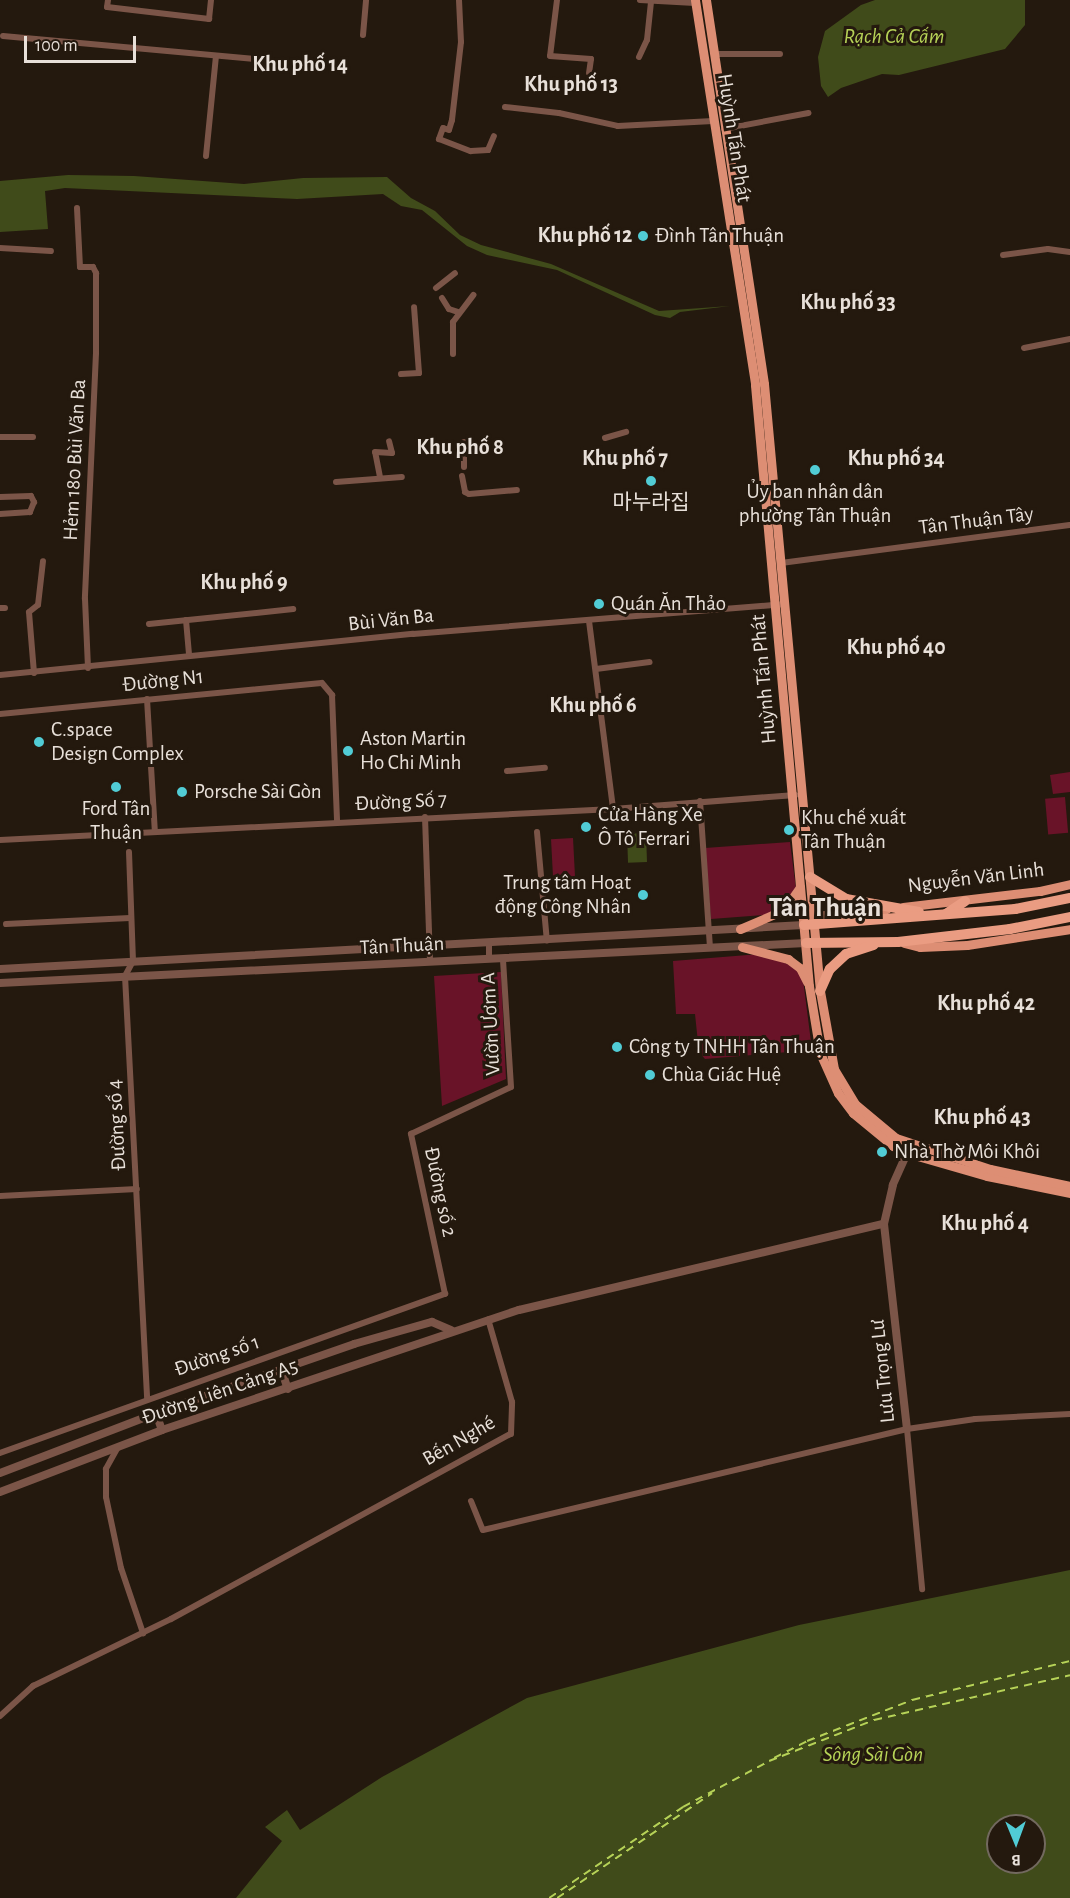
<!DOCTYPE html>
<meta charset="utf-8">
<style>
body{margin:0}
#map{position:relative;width:1070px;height:1898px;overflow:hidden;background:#24190e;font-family:"Alegreya Sans","Noto Sans KR",sans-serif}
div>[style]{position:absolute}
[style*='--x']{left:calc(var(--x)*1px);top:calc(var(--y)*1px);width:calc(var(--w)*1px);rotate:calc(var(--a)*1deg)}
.green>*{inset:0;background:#691328;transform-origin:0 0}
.water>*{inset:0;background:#404b1a;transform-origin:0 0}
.ferry>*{height:1.5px;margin-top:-0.75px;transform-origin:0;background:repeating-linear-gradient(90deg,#b6d257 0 8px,transparent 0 14px)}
.minor>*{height:6px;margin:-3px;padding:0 3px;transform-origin:3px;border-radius:3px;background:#7b5548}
.tertiary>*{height:8px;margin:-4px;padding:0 4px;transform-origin:4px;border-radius:4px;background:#7b5548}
.primary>*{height:9px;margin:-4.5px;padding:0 4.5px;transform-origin:4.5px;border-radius:4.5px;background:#dd8e74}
.trunk>*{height:10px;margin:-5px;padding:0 5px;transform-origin:5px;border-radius:5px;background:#ea9c82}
.dots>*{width:16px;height:16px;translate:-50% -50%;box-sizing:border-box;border:3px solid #24190e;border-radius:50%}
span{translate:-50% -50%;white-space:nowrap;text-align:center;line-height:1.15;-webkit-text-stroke:6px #24190e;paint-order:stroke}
.street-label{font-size:21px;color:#e8e0d9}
.poi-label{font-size:21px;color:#e8e0d9}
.left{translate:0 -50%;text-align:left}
.right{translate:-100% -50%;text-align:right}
.water-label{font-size:22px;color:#b6d257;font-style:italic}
.neighbourhood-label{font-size:22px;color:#e8e0d9;font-weight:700}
.district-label{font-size:27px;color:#e8e0d9;font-weight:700}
.north{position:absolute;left:986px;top:1814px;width:60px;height:60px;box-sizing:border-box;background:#24190e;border:2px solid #72695f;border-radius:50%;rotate:179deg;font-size:16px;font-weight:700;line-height:24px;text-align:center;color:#e8e0d9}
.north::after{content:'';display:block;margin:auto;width:21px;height:27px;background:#51ccd5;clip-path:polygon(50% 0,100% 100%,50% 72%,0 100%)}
.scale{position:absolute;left:24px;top:36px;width:112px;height:27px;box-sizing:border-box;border:3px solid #e8e0d9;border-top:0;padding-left:8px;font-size:18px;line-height:21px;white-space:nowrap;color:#e8e0d9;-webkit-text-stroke:4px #24190e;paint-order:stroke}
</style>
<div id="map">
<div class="green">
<div style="clip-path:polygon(1070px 772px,1070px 792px,1053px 794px,1050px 775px)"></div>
<div style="left:1065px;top:797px;width:36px;height:20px;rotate:85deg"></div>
<div style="left:573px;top:838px;width:44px;height:22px;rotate:87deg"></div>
<div style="clip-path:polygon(790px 842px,796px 889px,783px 908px,764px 915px,711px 919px,705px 848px)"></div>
<div style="clip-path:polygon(760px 954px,793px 966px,803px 979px,812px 1050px,705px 1059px,699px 1052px,695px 1014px,676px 1014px,673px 961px)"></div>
<div style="clip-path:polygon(501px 972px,506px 1079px,442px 1106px,434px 976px)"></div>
</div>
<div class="water">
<div style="clip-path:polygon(875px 0,1025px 0,1025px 25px,1005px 49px,899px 75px,882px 74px,841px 88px,828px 97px,821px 86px,818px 57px,825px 31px,861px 5px)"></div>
<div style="clip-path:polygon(68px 175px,134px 176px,244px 184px,303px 178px,387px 177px,411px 198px,435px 211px,460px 235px,481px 245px,551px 264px,659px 311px,730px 306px,680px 312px,670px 318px,655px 315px,557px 270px,487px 255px,467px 246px,422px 210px,401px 206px,383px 194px,297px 199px,65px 188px,45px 191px,48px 229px,0 232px,0 181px)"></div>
<div style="left:646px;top:833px;width:29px;height:19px;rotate:88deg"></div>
<div style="clip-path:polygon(evenodd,1070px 1570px,1070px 1898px,236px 1898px,282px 1841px,265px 1827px,287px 1810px,300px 1830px,382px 1777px,527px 1698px,799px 1625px,1070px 1570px,998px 1826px,1034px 1826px,1034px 1862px,998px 1862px,998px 1826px)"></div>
</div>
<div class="ferry">
<div style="--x:774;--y:1758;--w:37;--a:-27"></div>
<div style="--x:807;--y:1741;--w:113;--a:-21.3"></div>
<div style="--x:912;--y:1700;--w:163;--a:-13.9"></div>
<div style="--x:549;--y:1898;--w:162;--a:-34.2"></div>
<div style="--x:683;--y:1807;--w:98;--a:-28.1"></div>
<div style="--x:769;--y:1761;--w:113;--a:-21.3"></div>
<div style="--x:874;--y:1720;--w:201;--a:-12.9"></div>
<div style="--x:557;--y:1898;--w:187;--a:-34.1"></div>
</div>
<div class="minor">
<div style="--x:108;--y:0;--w:7;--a:98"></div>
<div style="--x:107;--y:7;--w:103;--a:6.7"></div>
<div style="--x:209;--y:19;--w:19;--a:-84"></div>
<div style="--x:459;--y:0;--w:42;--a:87.3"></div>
<div style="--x:461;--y:42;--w:79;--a:96.6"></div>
<div style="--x:452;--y:120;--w:10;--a:107"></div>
<div style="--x:449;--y:130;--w:6;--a:-162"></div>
<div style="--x:443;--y:128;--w:12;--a:110"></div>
<div style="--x:439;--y:139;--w:34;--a:21"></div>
<div style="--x:471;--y:151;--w:17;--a:-3"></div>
<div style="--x:488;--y:150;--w:15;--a:-67"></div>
<div style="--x:557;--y:0;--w:56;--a:97.1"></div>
<div style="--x:550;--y:56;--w:41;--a:4.2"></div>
<div style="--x:591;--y:59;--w:14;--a:98"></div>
<div style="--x:640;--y:0;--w:55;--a:3.1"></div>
<div style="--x:363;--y:35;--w:35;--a:-85"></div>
<div style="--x:3;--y:36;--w:253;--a:5.2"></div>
<div style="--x:714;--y:54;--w:66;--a:0"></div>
<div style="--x:639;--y:57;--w:19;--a:-65"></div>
<div style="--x:647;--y:40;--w:38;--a:-84"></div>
<div style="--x:505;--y:107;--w:54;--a:6.3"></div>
<div style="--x:559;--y:113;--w:60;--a:12.4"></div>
<div style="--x:618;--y:126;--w:95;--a:-3"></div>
<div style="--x:724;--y:129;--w:86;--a:-10.7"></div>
<div style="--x:206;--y:156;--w:100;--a:-84.3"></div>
<div style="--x:77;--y:208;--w:59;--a:87.1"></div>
<div style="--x:80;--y:267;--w:13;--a:0"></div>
<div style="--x:93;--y:267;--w:7;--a:63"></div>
<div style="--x:96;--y:273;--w:80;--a:90"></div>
<div style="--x:96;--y:353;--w:246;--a:92.6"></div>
<div style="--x:85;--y:599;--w:69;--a:87.5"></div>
<div style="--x:0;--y:248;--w:51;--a:3.4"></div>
<div style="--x:1003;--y:255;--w:45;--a:-7.6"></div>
<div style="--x:1048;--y:249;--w:22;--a:8"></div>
<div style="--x:436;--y:288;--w:24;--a:-38"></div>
<div style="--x:442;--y:298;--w:13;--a:58"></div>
<div style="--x:449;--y:309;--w:9;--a:18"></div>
<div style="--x:1024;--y:348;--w:47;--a:-11.1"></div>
<div style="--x:453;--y:354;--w:32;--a:-90"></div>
<div style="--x:453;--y:322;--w:34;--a:-53"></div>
<div style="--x:401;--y:374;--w:18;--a:-3"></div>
<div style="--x:419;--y:373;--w:66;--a:-94.3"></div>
<div style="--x:0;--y:437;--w:33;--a:0"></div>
<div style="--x:605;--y:438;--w:22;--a:-16"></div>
<div style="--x:464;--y:442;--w:25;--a:90"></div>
<div style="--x:462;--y:476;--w:16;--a:79"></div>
<div style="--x:465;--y:492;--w:4;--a:27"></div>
<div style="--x:469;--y:494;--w:48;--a:-4.8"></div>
<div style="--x:380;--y:477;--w:25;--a:-101"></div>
<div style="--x:375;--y:452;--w:17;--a:3"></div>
<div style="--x:392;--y:453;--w:12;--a:-104"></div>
<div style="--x:336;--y:482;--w:66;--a:-4.3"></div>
<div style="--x:0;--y:497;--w:31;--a:-2"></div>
<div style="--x:31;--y:496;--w:7;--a:63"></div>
<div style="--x:34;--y:502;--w:11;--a:112"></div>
<div style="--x:30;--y:512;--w:30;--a:176"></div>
<div style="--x:781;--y:563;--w:291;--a:-7.5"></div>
<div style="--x:0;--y:608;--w:5;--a:0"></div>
<div style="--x:186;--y:620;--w:36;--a:85"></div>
<div style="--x:589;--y:621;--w:190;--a:82.7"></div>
<div style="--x:149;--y:624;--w:145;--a:-5.9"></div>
<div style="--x:596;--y:669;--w:54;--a:-7.4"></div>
<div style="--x:34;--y:673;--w:61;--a:-94.7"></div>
<div style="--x:29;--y:612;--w:11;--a:-38"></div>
<div style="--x:38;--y:605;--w:44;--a:-83.5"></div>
<div style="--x:0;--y:675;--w:415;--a:-5.7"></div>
<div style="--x:413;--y:634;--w:373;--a:-4.6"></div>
<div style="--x:147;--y:699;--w:133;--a:86.6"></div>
<div style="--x:0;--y:714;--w:323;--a:-5.5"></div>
<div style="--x:322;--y:683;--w:16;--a:50"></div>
<div style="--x:332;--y:695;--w:126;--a:87.7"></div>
<div style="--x:507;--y:771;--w:38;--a:-5"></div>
<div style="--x:700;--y:801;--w:147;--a:86.1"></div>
<div style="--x:425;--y:817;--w:145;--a:88"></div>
<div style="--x:537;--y:832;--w:109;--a:84.8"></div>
<div style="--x:0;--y:840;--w:614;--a:-2.9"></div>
<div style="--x:613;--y:809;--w:183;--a:-4.4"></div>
<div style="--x:129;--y:852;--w:109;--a:87.9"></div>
<div style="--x:133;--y:961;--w:17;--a:118"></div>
<div style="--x:125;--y:976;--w:423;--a:87"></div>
<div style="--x:6;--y:924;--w:124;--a:-2.8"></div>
<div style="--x:489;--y:944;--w:15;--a:90"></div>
<div style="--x:0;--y:1196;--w:137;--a:-2.9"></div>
<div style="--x:907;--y:1429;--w:161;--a:84.6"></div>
<div style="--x:118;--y:1447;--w:25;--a:119"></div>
<div style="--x:106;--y:1469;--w:28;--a:90"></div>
<div style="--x:106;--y:1497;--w:73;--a:78.1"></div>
<div style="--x:121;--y:1568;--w:69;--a:71.3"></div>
<div style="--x:0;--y:1453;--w:473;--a:-19.7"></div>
<div style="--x:445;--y:1294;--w:164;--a:-102"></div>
<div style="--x:411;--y:1134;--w:110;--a:-25.2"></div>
<div style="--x:511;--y:1087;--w:128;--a:-93.6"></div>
<div style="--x:471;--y:1501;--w:31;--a:68"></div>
<div style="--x:483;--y:1530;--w:436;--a:-13.4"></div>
<div style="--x:907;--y:1429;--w:69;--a:-8.4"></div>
<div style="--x:975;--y:1419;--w:95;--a:-3"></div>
<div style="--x:0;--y:1716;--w:45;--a:-42.3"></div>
<div style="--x:33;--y:1686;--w:153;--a:-25.9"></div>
<div style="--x:171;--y:1619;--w:387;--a:-28.6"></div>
<div style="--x:511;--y:1434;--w:32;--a:-88"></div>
<div style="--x:512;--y:1402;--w:86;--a:-106.1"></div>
</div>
<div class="tertiary">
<div style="--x:0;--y:969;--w:805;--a:-3.13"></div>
<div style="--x:0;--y:983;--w:807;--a:-2.84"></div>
<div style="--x:907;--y:1153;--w:35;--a:114"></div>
<div style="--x:893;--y:1185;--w:40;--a:103"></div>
<div style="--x:884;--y:1224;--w:206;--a:83.6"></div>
<div style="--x:281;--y:1369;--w:21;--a:71"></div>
<div style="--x:156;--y:1413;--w:18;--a:71"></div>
<div style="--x:0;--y:1473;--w:167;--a:-21"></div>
<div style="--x:156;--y:1413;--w:210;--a:-19.2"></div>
<div style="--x:354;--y:1344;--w:81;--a:-15.8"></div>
<div style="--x:432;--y:1322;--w:21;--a:23"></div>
<div style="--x:0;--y:1492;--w:173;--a:-20.9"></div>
<div style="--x:162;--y:1430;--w:377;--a:-18.6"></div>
<div style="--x:519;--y:1310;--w:375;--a:-13.3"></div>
</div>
<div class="primary">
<div style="--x:695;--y:0;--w:390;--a:81.1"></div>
<div style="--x:755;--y:385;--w:603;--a:84.87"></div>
<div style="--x:809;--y:986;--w:68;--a:80.7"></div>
<div style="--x:820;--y:1053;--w:44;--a:65.8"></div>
<div style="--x:838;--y:1093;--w:25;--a:53"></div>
<div style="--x:853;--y:1113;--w:52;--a:39.5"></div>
<div style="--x:893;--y:1146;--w:16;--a:27"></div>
<div style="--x:907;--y:1153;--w:83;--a:16"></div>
<div style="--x:987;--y:1176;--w:85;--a:11.6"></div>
<div style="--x:706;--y:0;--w:388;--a:81.4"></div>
<div style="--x:764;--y:384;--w:610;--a:84.73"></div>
<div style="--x:820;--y:991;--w:79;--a:79.8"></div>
<div style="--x:834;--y:1069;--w:41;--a:59"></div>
<div style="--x:855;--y:1104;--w:53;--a:39.7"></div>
<div style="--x:896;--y:1138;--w:99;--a:18.3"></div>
<div style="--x:990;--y:1169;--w:82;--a:12"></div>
<div style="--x:903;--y:907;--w:138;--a:-6.7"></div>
<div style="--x:1040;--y:891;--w:31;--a:-13"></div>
<div style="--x:815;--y:916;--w:72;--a:-5.6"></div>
<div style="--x:740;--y:929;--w:48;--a:-23.4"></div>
<div style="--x:784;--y:910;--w:28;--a:-55"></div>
<div style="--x:904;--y:943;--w:16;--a:14"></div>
<div style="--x:920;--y:947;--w:47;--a:-2.4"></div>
<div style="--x:967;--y:945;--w:104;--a:-8.8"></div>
<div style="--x:742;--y:947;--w:48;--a:14.6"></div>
<div style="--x:788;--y:959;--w:15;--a:37"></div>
<div style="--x:800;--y:968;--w:16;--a:63"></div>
</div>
<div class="trunk">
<div style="--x:810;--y:877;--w:42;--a:31.4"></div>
<div style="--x:846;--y:899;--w:74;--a:10.1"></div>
<div style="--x:946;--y:914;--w:23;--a:-34"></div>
<div style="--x:804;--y:925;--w:212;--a:-4.3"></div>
<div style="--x:1015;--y:909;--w:56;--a:-11.3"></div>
<div style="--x:806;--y:943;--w:92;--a:-0.6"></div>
<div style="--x:898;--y:942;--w:113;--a:-6.6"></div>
<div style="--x:1010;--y:929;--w:61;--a:-11.3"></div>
<div style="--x:820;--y:991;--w:24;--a:-66"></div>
<div style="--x:830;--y:969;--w:22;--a:-43"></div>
<div style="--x:846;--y:954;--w:29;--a:-18"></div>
</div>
<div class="dots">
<div style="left:643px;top:236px;background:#51ccd5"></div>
<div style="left:815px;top:470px;background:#51ccd5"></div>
<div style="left:651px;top:481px;background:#51ccd5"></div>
<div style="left:599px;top:604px;background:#51ccd5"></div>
<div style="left:39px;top:742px;background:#51ccd5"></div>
<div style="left:348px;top:751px;background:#51ccd5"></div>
<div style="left:116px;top:787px;background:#51ccd5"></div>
<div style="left:182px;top:792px;background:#51ccd5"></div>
<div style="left:586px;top:827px;background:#51ccd5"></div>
<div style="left:789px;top:830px;background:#51ccd5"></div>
<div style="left:643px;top:895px;background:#51ccd5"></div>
<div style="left:617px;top:1047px;background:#51ccd5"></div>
<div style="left:650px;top:1075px;background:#51ccd5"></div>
<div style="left:882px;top:1152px;background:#51ccd5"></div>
</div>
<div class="street-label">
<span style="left:734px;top:138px;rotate:81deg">Huỳnh Tấn Phát</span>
<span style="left:75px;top:460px;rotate:-87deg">Hẻm 180 Bùi Văn Ba</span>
<span style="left:976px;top:521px;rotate:-7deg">Tân Thuận Tây</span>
<span style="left:391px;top:620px;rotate:-6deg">Bùi Văn Ba</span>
<span style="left:764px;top:679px;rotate:-95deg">Huỳnh Tấn Phát</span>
<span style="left:163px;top:681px;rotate:-6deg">Đường N1</span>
<span style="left:401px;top:802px;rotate:-3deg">Đường Số 7</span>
<span style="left:976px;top:878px;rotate:-7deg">Nguyễn Văn Linh</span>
<span style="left:402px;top:946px;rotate:-3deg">Tân Thuận</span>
<span style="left:491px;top:1024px;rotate:-93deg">Vườn Ươm A</span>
<span style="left:117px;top:1125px;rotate:-93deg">Đường số 4</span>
<span style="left:440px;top:1192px;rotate:78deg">Đường số 2</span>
<span style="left:217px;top:1356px;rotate:-19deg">Đường số 1</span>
<span style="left:883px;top:1371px;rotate:-96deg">Lưu Trọng Lư</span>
<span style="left:220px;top:1392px;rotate:-19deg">Đường Liên Cảng A5</span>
<span style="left:459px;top:1441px;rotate:-30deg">Bến Nghé</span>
</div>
<div class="poi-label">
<span class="left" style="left:655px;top:236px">Đình Tân Thuận</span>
<span style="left:815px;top:504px">Ủy ban nhân dân<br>phường Tân Thuận</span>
<span style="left:651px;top:503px">마누라집</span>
<span class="left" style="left:611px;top:604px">Quán Ăn Thảo</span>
<span class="left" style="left:51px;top:742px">C.space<br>Design Complex</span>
<span class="left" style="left:360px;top:751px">Aston Martin<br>Ho Chi Minh</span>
<span class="left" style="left:194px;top:792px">Porsche Sài Gòn</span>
<span style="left:116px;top:821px">Ford Tân<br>Thuận</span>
<span class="left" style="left:598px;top:827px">Cửa Hàng Xe<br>Ô Tô Ferrari</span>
<span class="left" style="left:801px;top:830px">Khu chế xuất<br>Tân Thuận</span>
<span class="right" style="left:631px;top:895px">Trung tâm Hoạt<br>động Công Nhân</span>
<span class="left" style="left:629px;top:1047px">Công ty TNHH Tân Thuận</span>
<span class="left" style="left:662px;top:1075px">Chùa Giác Huệ</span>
<span class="left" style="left:894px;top:1152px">Nhà Thờ Môi Khôi</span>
</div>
<div class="water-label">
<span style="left:894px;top:37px">Rạch Cả Cấm</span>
<span style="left:873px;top:1755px">Sông Sài Gòn</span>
</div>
<div class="neighbourhood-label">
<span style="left:300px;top:65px">Khu phố 14</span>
<span style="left:571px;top:85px">Khu phố 13</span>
<span style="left:585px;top:236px">Khu phố 12</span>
<span style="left:848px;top:303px">Khu phố 33</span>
<span style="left:460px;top:448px">Khu phố 8</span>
<span style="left:625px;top:459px">Khu phố 7</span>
<span style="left:896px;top:459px">Khu phố 34</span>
<span style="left:244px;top:583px">Khu phố 9</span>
<span style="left:896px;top:648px">Khu phố 40</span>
<span style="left:593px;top:706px">Khu phố 6</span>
<span style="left:986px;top:1004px">Khu phố 42</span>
<span style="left:982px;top:1118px">Khu phố 43</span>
<span style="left:985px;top:1224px">Khu phố 4</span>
</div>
<div class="district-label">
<span style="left:825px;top:908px">Tân Thuận</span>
</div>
<div class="north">B</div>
<div class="scale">100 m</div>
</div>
